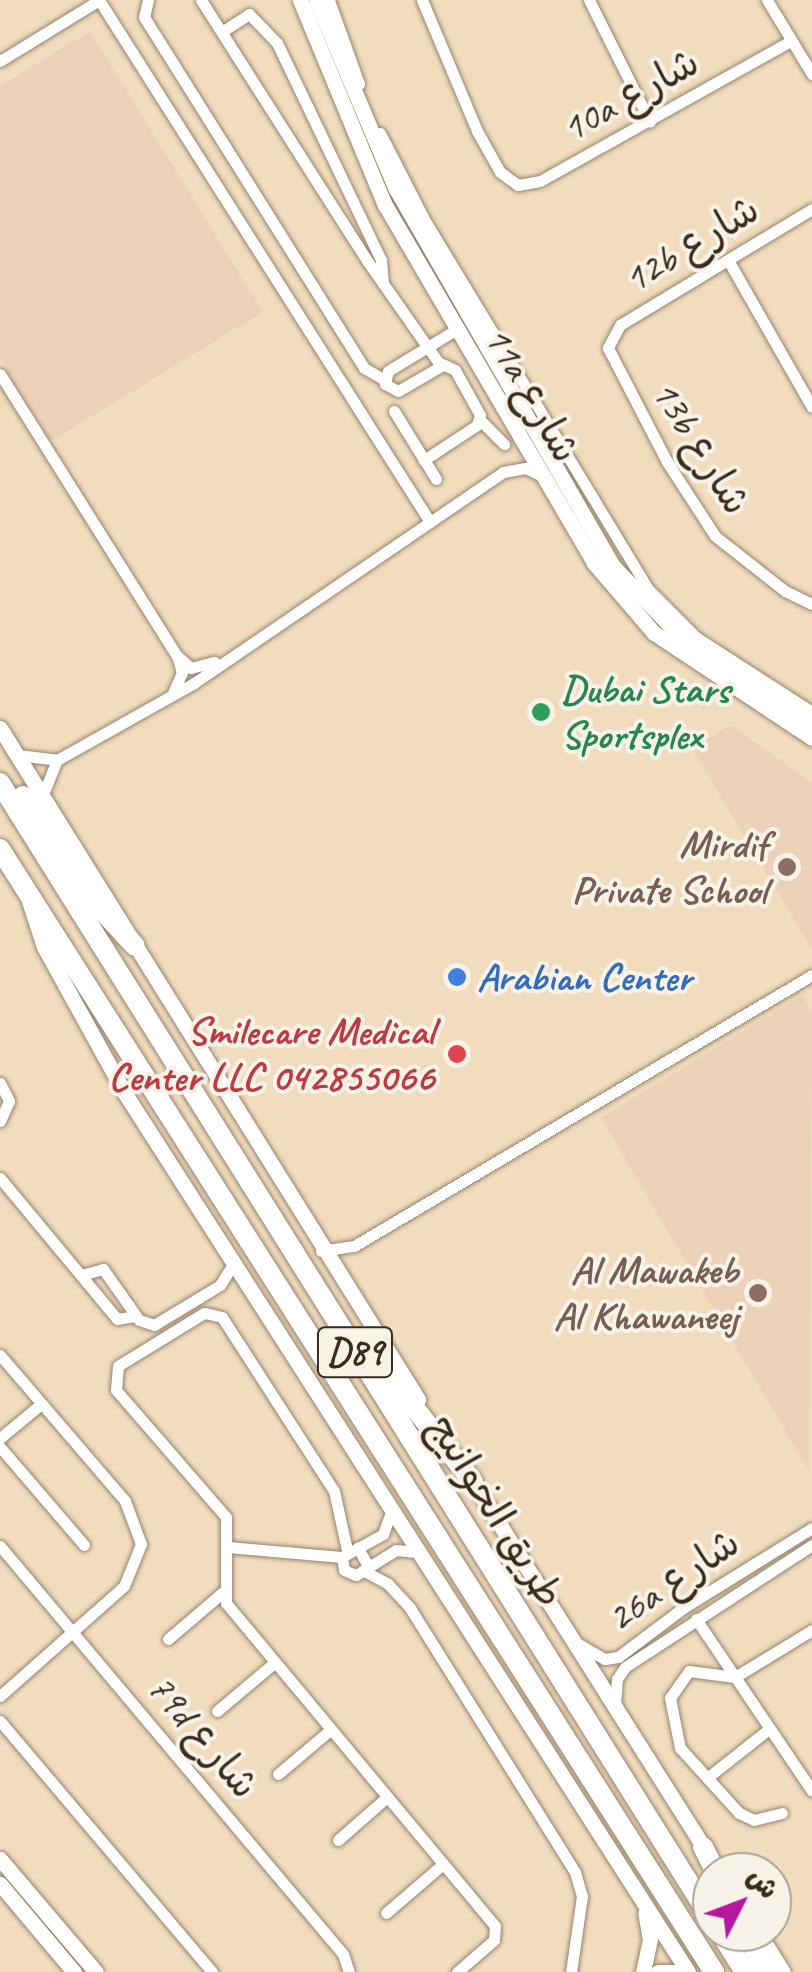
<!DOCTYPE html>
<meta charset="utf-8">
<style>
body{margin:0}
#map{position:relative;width:812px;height:1972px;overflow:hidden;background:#f1dcbd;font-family:Caveat,"Playpen Sans Arabic",sans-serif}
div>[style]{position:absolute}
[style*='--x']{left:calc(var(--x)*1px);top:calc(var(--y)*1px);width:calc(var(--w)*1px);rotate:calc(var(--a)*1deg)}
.built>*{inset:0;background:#edd2ba}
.roads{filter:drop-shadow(0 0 2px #96836e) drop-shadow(0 0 2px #96836e)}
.street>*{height:11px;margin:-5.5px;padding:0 5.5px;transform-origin:5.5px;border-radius:5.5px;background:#fff}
.secondary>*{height:15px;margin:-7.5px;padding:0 7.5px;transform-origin:7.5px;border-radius:7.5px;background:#fff}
.highway>*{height:20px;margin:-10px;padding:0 10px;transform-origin:10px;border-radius:10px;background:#fff}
.dots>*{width:28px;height:28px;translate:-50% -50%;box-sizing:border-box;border:5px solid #f7f3e8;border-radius:50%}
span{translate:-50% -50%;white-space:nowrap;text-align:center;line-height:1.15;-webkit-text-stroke:8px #f7f3e8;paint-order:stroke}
.shield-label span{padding:2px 8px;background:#f7f3e8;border:2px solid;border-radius:8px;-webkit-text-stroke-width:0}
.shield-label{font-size:38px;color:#3b2a1e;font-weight:700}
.street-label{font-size:40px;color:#3b2a1e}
.leisure-label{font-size:40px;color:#27864d;font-weight:700}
.left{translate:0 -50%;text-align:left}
.education-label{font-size:40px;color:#785e54;font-weight:700}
.right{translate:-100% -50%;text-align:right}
.shop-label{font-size:40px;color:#366cbe;font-weight:700}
.health-label{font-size:40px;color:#be3a42;font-weight:700}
.north{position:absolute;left:692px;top:1852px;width:100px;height:100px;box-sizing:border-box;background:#f7f3e8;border:2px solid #aca397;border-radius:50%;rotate:48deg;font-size:28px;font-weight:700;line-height:40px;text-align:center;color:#3b2a1e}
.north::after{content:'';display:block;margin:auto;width:35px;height:45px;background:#b5179e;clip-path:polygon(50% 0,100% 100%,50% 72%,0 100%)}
</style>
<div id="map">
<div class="built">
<div style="clip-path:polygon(90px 31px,263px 312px,51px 441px,0 358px,0 86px)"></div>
<div style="clip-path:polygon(731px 725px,812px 783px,812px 950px,692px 748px)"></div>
<div style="clip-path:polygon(802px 995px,812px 1012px,809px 1471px,601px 1118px)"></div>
</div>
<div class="roads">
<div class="street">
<div style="--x:99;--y:0;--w:618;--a:57.62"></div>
<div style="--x:148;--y:0;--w:17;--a:103"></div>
<div style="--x:144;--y:17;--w:414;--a:57.9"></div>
<div style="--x:364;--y:368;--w:24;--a:30"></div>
<div style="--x:201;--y:0;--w:311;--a:57.5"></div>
<div style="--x:368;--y:262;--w:122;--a:55"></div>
<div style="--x:438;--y:362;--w:19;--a:25"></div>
<div style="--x:455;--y:370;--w:51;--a:60.9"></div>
<div style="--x:480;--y:415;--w:10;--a:107"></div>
<div style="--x:477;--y:425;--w:64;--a:146.6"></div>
<div style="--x:329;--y:0;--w:89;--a:70.3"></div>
<div style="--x:422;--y:0;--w:142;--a:67.2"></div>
<div style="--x:477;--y:131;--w:47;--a:60.7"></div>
<div style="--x:500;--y:172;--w:22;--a:36"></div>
<div style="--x:518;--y:185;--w:22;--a:-10"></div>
<div style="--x:540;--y:181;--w:287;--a:-29.2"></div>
<div style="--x:589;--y:0;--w:136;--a:63.4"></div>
<div style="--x:767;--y:0;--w:87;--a:58.7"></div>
<div style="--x:223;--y:31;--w:31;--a:-33"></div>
<div style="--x:249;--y:14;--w:40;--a:46"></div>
<div style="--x:277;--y:43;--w:241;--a:64.4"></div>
<div style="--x:381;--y:260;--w:24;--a:85"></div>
<div style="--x:0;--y:61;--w:116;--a:-31.6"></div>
<div style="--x:380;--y:133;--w:97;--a:62.9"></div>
<div style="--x:424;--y:219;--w:434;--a:58.8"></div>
<div style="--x:649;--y:590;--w:66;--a:45"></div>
<div style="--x:696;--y:637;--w:138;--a:32.9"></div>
<div style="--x:812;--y:209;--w:224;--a:148.9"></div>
<div style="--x:620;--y:325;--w:26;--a:118"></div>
<div style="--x:608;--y:348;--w:128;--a:62.6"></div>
<div style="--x:667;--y:462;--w:88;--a:57"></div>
<div style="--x:715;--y:536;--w:89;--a:38.2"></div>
<div style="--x:785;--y:591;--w:30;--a:26"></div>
<div style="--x:728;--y:260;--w:169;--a:60.3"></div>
<div style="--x:443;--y:365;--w:52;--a:150"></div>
<div style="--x:398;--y:391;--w:15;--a:-152"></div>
<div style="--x:385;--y:384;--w:13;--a:-77"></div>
<div style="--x:388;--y:371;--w:81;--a:-31.3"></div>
<div style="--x:0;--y:374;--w:332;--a:57.9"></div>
<div style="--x:176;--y:655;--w:20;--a:41"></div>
<div style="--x:191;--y:668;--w:24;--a:-15"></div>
<div style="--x:394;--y:411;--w:80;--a:58.3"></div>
<div style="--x:481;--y:421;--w:33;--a:45"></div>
<div style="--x:172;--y:695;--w:24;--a:-66"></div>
<div style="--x:182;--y:673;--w:15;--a:-106"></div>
<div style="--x:18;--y:755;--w:39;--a:7"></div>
<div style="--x:57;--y:760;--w:157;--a:-29.3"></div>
<div style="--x:194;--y:683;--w:374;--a:-34.3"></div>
<div style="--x:503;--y:472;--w:23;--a:-10"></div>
<div style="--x:526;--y:468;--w:18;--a:27"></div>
<div style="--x:44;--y:792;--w:35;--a:-68"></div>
<div style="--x:0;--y:1083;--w:20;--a:63"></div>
<div style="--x:9;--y:1101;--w:22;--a:114"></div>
<div style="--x:0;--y:1178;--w:183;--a:50.3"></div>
<div style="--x:117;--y:1319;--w:18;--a:-9"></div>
<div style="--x:321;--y:1251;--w:33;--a:-9"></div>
<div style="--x:354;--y:1246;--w:532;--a:-30.61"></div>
<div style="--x:81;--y:1275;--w:23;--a:-15"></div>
<div style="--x:103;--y:1269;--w:62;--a:54.8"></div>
<div style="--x:139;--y:1320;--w:16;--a:18"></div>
<div style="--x:154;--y:1325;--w:77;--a:-31.2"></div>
<div style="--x:220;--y:1285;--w:25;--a:-58"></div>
<div style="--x:0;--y:1355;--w:192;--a:49.4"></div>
<div style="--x:125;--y:1501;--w:46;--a:69.6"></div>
<div style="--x:141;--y:1544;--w:45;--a:112"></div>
<div style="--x:124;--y:1586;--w:166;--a:138.4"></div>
<div style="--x:0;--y:1438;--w:53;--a:-39.7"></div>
<div style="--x:0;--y:1447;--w:129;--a:49.4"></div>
<div style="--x:0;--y:1546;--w:533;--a:49.95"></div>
<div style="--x:343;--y:1954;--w:19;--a:72"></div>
<div style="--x:228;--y:1547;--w:114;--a:5"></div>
<div style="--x:358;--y:1548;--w:29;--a:-29"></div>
<div style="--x:383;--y:1534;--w:23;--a:-70"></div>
<div style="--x:347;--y:1550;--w:60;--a:-102.4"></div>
<div style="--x:334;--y:1491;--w:207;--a:-122.8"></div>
<div style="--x:222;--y:1317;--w:18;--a:-167"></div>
<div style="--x:204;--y:1313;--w:101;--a:148.4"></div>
<div style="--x:118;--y:1366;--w:24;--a:95"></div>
<div style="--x:116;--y:1390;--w:168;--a:49.1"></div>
<div style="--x:226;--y:1517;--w:86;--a:90"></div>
<div style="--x:226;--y:1603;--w:420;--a:50.2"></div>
<div style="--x:495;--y:1926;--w:14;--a:94"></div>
<div style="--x:494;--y:1940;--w:49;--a:139.1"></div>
<div style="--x:368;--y:1566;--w:21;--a:-119"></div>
<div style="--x:358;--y:1548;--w:18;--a:151"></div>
<div style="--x:342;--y:1557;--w:13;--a:81"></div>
<div style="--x:344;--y:1570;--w:13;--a:23"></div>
<div style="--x:356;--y:1575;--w:47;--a:-32"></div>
<div style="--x:396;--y:1550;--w:20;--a:6"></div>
<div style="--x:364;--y:1571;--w:27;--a:28"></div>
<div style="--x:388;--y:1584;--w:33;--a:47"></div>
<div style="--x:410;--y:1608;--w:311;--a:58"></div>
<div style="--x:575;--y:1872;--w:25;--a:74"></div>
<div style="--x:582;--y:1896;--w:77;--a:98.2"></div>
<div style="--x:696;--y:1619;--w:207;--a:56"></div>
<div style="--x:168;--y:1639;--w:72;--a:-40.5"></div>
<div style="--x:575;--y:1642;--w:34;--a:30"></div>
<div style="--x:605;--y:1659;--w:13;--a:-9"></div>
<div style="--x:618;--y:1657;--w:81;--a:-37"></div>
<div style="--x:683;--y:1608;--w:152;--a:-31.8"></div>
<div style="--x:615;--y:1706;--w:27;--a:-86"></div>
<div style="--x:617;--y:1679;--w:14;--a:-56"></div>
<div style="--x:625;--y:1667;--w:223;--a:-33.1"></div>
<div style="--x:217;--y:1711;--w:75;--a:-40.1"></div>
<div style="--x:0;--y:1721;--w:329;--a:49.8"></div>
<div style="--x:278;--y:1774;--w:68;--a:-40.2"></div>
<div style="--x:707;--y:1778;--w:80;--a:-38.4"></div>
<div style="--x:782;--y:1813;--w:29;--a:166"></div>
<div style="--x:754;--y:1820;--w:17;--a:-155"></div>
<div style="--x:739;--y:1813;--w:88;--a:-132.2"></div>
<div style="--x:680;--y:1748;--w:51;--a:-101.3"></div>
<div style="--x:670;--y:1698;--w:33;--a:-55"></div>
<div style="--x:689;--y:1671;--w:46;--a:7.4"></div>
<div style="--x:735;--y:1677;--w:90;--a:-31.4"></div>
<div style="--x:338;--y:1840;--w:65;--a:-41.3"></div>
<div style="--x:386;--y:1913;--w:75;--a:-40.7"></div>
</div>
<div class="secondary">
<div style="--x:300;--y:0;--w:222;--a:67.5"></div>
<div style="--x:385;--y:205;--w:415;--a:59.7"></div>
<div style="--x:594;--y:563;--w:92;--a:49.4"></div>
<div style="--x:654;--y:633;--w:190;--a:33.6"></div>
<div style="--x:316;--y:0;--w:205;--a:67.1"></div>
<div style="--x:396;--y:189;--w:435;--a:60.1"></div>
<div style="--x:613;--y:566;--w:90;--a:46.4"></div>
<div style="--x:675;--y:631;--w:165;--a:33.9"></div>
<div style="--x:0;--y:728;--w:791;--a:58.08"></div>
<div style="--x:29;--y:901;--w:48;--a:71.9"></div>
<div style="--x:44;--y:947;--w:166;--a:61.1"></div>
<div style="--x:124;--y:1092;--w:1045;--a:57.34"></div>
<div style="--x:469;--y:1476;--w:447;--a:57.7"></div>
<div style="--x:0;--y:1859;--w:148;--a:49.7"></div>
<div style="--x:0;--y:1884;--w:115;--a:49.9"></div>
<div style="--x:758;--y:1932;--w:47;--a:58"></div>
<div style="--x:643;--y:1972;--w:33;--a:-78"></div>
<div style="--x:650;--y:1940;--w:27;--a:-100"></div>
<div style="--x:658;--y:1972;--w:16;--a:0"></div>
</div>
<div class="highway">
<div style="--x:0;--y:783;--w:1342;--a:57.94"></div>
<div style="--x:23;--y:796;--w:133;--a:55.7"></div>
<div style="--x:98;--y:906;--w:54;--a:47.2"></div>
<div style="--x:0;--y:849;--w:1331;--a:57.55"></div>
<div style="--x:363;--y:1343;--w:177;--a:51.6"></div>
<div style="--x:703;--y:1847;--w:28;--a:63"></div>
<div style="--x:720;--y:1932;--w:47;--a:58"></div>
<div style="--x:746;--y:1932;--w:44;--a:64.6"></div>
</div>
</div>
<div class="dots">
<div style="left:541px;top:712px;background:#2e9e5b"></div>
<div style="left:787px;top:867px;background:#8d6e63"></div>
<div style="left:457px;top:977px;background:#3f7fe0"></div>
<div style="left:457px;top:1054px;background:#e0444e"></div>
<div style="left:758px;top:1293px;background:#8d6e63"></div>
</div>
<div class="shield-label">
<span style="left:355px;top:1352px">D89</span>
</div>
<div class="street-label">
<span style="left:630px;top:95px;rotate:-29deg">10a شارع</span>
<span style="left:691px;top:244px;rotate:-31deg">12b شارع</span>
<span style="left:532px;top:394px;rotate:60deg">11a شارع</span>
<span style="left:701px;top:447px;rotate:58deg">13b شارع</span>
<span style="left:496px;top:1511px;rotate:58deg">طريق الخوانيج</span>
<span style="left:673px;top:1580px;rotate:-34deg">26a شارع</span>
<span style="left:203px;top:1736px;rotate:50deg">79d شارع</span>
</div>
<div class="leisure-label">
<span class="left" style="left:561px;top:712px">Dubai Stars<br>Sportsplex</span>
</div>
<div class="education-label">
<span class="right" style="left:767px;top:867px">Mirdif<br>Private School</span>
<span class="right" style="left:738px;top:1293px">Al Mawakeb<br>Al Khawaneej</span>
</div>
<div class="shop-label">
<span class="left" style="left:477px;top:977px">Arabian Center</span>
</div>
<div class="health-label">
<span class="right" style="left:434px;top:1054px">Smilecare Medical<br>Center LLC 042855066</span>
</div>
<div class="north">ش</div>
</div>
